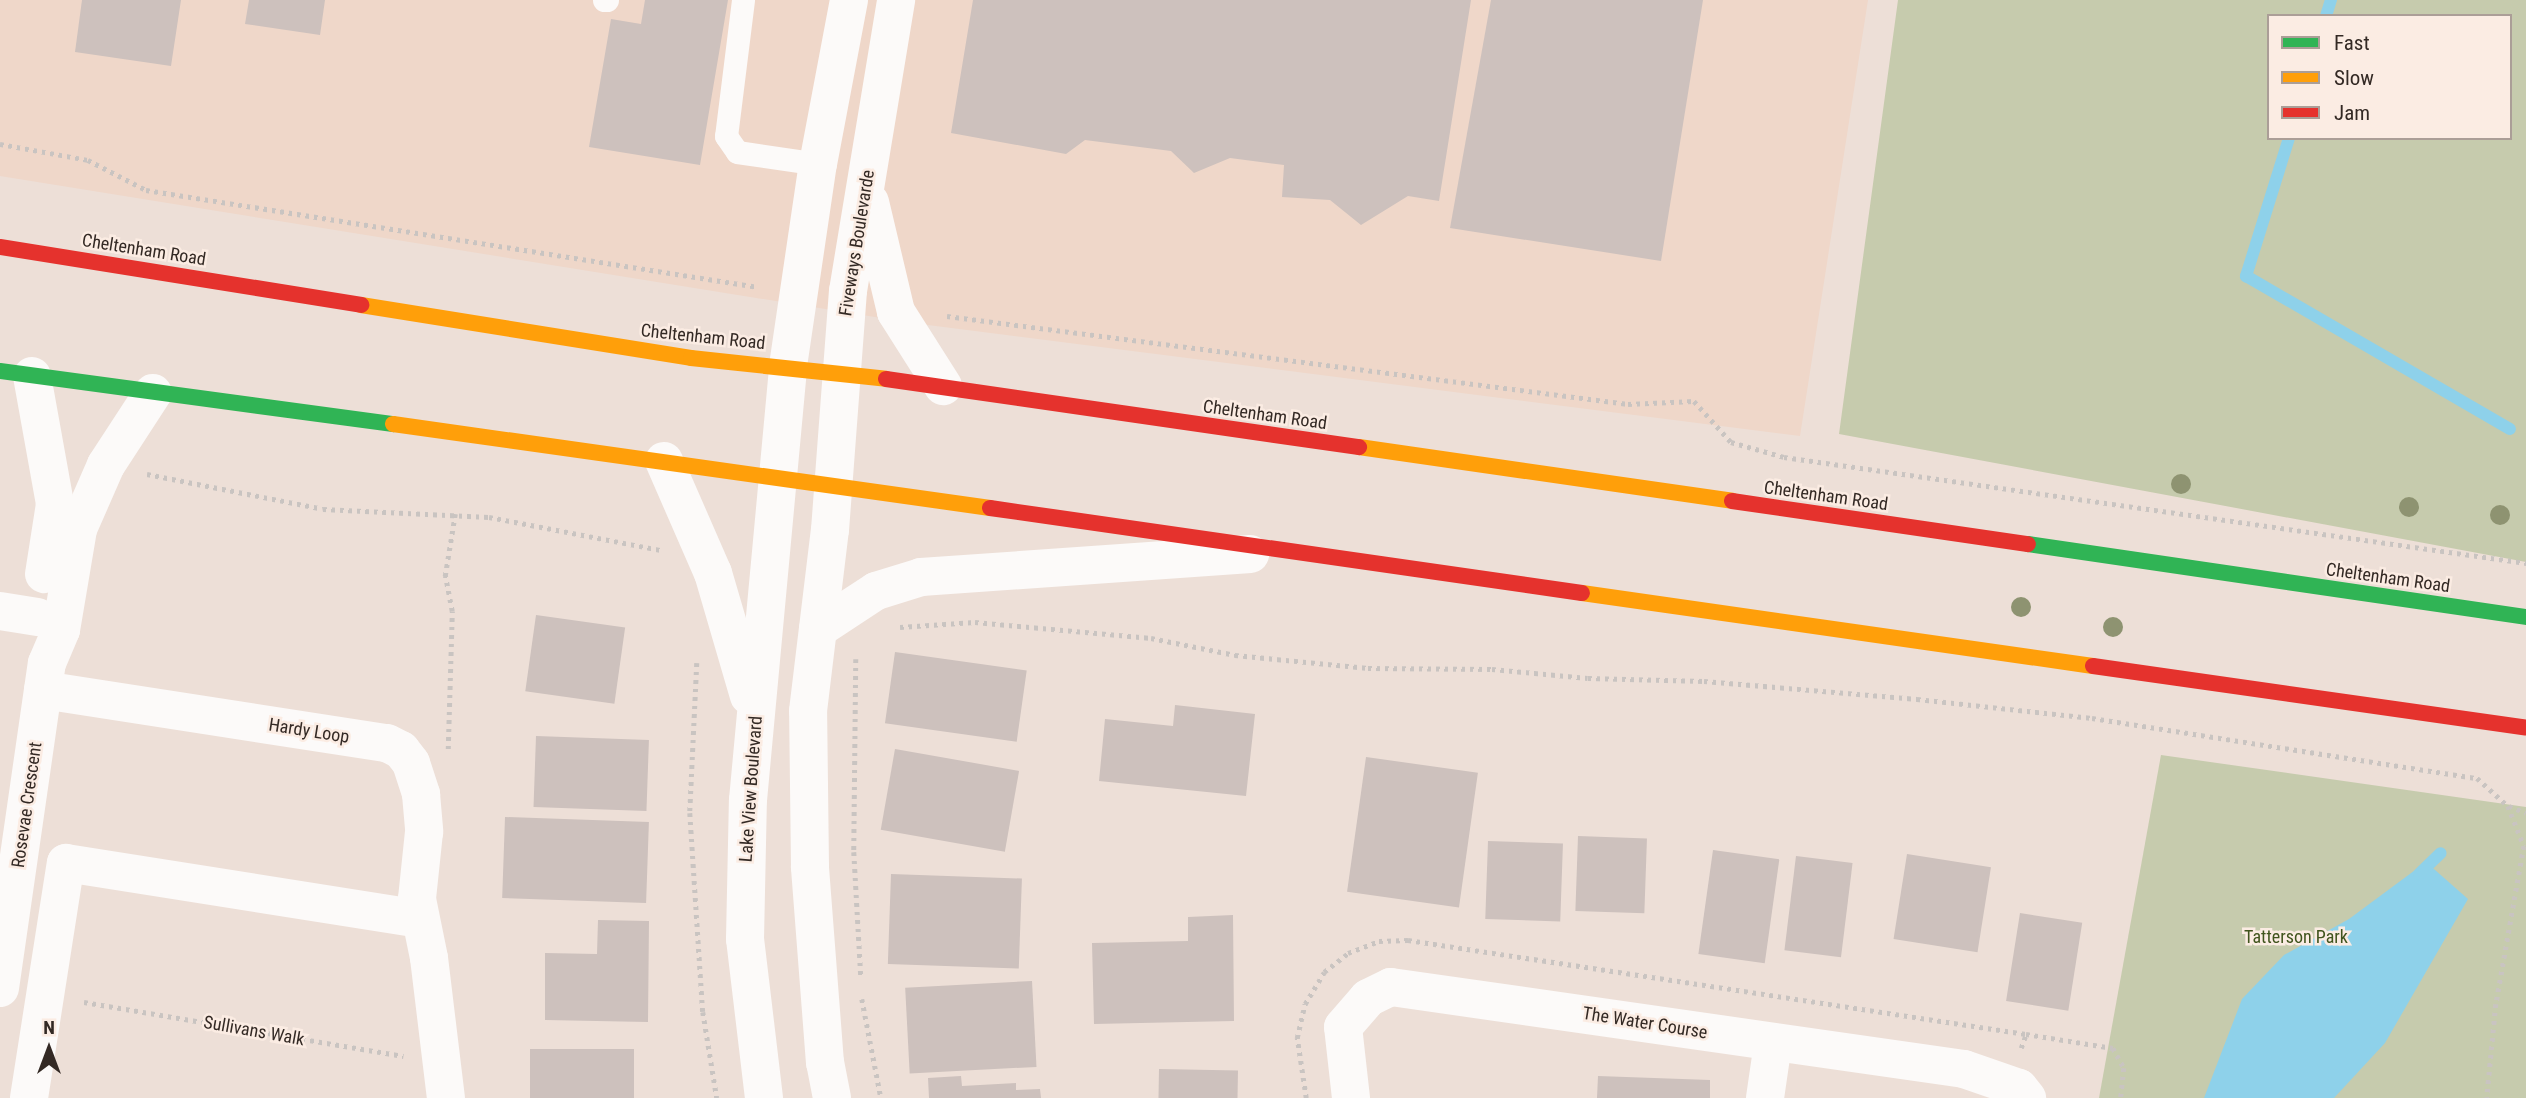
<!DOCTYPE html>
<style>
body{margin:0}
#map{position:relative;width:2526px;height:1098px;overflow:hidden;background:#eddfd7;font-family:"Roboto Condensed",sans-serif}
div>[style]{position:absolute}
[style*='--x']{left:calc(var(--x)*1px);top:calc(var(--y)*1px);width:calc(var(--w)*1px);rotate:calc(var(--a)*1deg)}
.built>*{inset:0;background:#efd7c9}
.green>*{inset:0;background:#c6cbad}
.water>*{inset:0;background:#8ed1ea}
.stream>*{height:12px;margin:-6px;padding:0 6px;transform-origin:6px;border-radius:6px;background:#8ed1ea}
.building>*{inset:0;background:#cdc1bd;transform-origin:0 0}
.path>*{height:4.5px;margin-top:-2.25px;transform-origin:0;background:repeating-linear-gradient(90deg,#c9c4c1 0 3.5px,transparent 0 8.5px)}
.lane>*{height:23px;margin:-11.5px;padding:0 11.5px;transform-origin:11.5px;border-radius:11.5px;background:#fcfaf9}
.street>*{height:38px;margin:-19px;padding:0 19px;transform-origin:19px;border-radius:19px;background:#fcfaf9}
.fast>*{height:16px;margin:-8px;padding:0 8px;transform-origin:8px;border-radius:8px;background:#30b455}
.slow>*{height:16px;margin:-8px;padding:0 8px;transform-origin:8px;border-radius:8px;background:#ff9f0a}
.jam>*{height:16px;margin:-8px;padding:0 8px;transform-origin:8px;border-radius:8px;background:#e5322d}
.trees>*{width:20px;height:20px;margin:-10px;border-radius:50%;background:#8e9371}
span{translate:-50% -50%;white-space:nowrap;text-align:center;line-height:1.15;-webkit-text-stroke:5px #fbece3;paint-order:stroke}
.street-label{font-size:18px;color:#332924}
.park-label{font-size:18px;color:#40541d}
.legend{position:absolute;left:2267px;top:14px;width:245px;height:126px;box-sizing:border-box;background:#fbece3;border:2px solid #ab9e97;margin:0;padding:9px 12px;list-style:none;font-size:21px;color:#332924}
.legend li{display:flex;align-items:center;gap:14px;height:35px}
.legend b{width:35px;border:2px solid #ab9e97}
.north{position:absolute;left:14px;top:1014px;width:70px;height:70px;-webkit-text-stroke:5px #fbece3;paint-order:stroke;rotate:0deg;font-size:19px;font-weight:700;line-height:28px;text-align:center;color:#332924}
.north::after{content:'';display:block;margin:auto;width:24px;height:32px;background:#332924;clip-path:polygon(50% 0,100% 100%,50% 72%,0 100%)}
</style>
<div id="map">
<div class="built">
<div style="clip-path:polygon(0 0,1868px 0,1800px 436px,912px 323px,0 176px)"></div>
</div>
<div class="green">
<div style="clip-path:polygon(evenodd,1898px 0,2526px 0,2526px 562px,1839px 434px,1898px 0,2269px 16px,2510px 16px,2510px 138px,2269px 138px,2269px 16px)"></div>
<div style="clip-path:polygon(2161px 755px,2526px 807px,2526px 1098px,2099px 1098px)"></div>
</div>
<div class="water">
<div style="clip-path:polygon(2426px 862px,2468px 899px,2385px 1043px,2334px 1098px,2204px 1098px,2242px 999px,2284px 955px,2349px 919px)"></div>
</div>
<div class="stream">
<div style="--x:2326;--y:16;--w:17;--a:-73"></div>
<div style="--x:2289;--y:138;--w:145;--a:107.3"></div>
<div style="--x:2246;--y:276;--w:305;--a:30.1"></div>
<div style="--x:2419;--y:874;--w:30;--a:-44"></div>
</div>
<div class="building">
<div style="clip-path:polygon(82px 0,181px 0,171px 66px,75px 52px)"></div>
<div style="clip-path:polygon(249px 0,325px 0,320px 35px,245px 24px)"></div>
<div style="clip-path:polygon(645px 0,728px 0,700px 165px,589px 147px,611px 19px,641px 24px)"></div>
<div style="clip-path:polygon(973px 0,1471px 0,1439px 201px,1408px 196px,1361px 225px,1330px 200px,1282px 197px,1284px 165px,1230px 158px,1194px 173px,1171px 151px,1085px 140px,1066px 154px,951px 133px)"></div>
<div style="clip-path:polygon(1491px 0,1703px 0,1661px 261px,1450px 228px)"></div>
<div style="left:536px;top:615px;width:90px;height:77px;rotate:8deg"></div>
<div style="left:895px;top:652px;width:133px;height:72px;rotate:8deg"></div>
<div style="clip-path:polygon(1175px 705px,1255px 714px,1246px 796px,1099px 781px,1105px 719px,1173px 726px)"></div>
<div style="left:536px;top:736px;width:113px;height:71px;rotate:2deg"></div>
<div style="left:895px;top:749px;width:126px;height:82px;rotate:10deg"></div>
<div style="left:1366px;top:757px;width:113px;height:136px;rotate:8deg"></div>
<div style="left:505px;top:817px;width:144px;height:81px;rotate:2deg"></div>
<div style="left:1578px;top:836px;width:69px;height:75px;rotate:2deg"></div>
<div style="left:1488px;top:841px;width:75px;height:78px;rotate:2deg"></div>
<div style="left:1713px;top:850px;width:67px;height:105px;rotate:8deg"></div>
<div style="left:1907px;top:854px;width:85px;height:86px;rotate:9deg"></div>
<div style="left:1796px;top:856px;width:57px;height:95px;rotate:7deg"></div>
<div style="left:891px;top:874px;width:131px;height:90px;rotate:2deg"></div>
<div style="left:2020px;top:913px;width:63px;height:89px;rotate:9deg"></div>
<div style="clip-path:polygon(1233px 915px,1234px 1021px,1094px 1024px,1092px 943px,1188px 941px,1188px 917px)"></div>
<div style="clip-path:polygon(598px 920px,649px 921px,648px 1022px,545px 1020px,545px 953px,597px 954px)"></div>
<div style="left:1032px;top:981px;width:86px;height:127px;rotate:87deg"></div>
<div style="left:530px;top:1049px;width:104px;height:49px"></div>
<div style="left:1159px;top:1069px;width:79px;height:29px;rotate:1deg"></div>
<div style="clip-path:polygon(961px 1076px,962px 1086px,1016px 1083px,1016px 1090px,1040px 1089px,1041px 1098px,929px 1098px,928px 1078px)"></div>
<div style="clip-path:polygon(1598px 1076px,1710px 1080px,1710px 1098px,1597px 1098px)"></div>
</div>
<div class="path">
<div style="--x:0;--y:144;--w:89;--a:10.3"></div>
<div style="--x:88;--y:160;--w:65;--a:27.3"></div>
<div style="--x:146;--y:190;--w:620;--a:9.01"></div>
<div style="--x:947;--y:316;--w:687;--a:7.36"></div>
<div style="--x:1628;--y:404;--w:66;--a:-2.6"></div>
<div style="--x:1694;--y:401;--w:55;--a:47.9"></div>
<div style="--x:1731;--y:442;--w:55;--a:15.8"></div>
<div style="--x:1784;--y:457;--w:750;--a:8.13"></div>
<div style="--x:147;--y:474;--w:179;--a:11.2"></div>
<div style="--x:323;--y:509;--w:166;--a:2.8"></div>
<div style="--x:489;--y:517;--w:174;--a:10.9"></div>
<div style="--x:900;--y:627;--w:75;--a:-3.8"></div>
<div style="--x:975;--y:622;--w:177;--a:5.2"></div>
<div style="--x:1151;--y:638;--w:86;--a:11.4"></div>
<div style="--x:1235;--y:655;--w:134;--a:5.6"></div>
<div style="--x:1368;--y:668;--w:124;--a:0.5"></div>
<div style="--x:1492;--y:669;--w:96;--a:5.4"></div>
<div style="--x:1588;--y:678;--w:116;--a:1.5"></div>
<div style="--x:1704;--y:681;--w:214;--a:4.8"></div>
<div style="--x:1917;--y:699;--w:176;--a:6.2"></div>
<div style="--x:2092;--y:718;--w:390;--a:8.9"></div>
<div style="--x:2477;--y:778;--w:42;--a:42.1"></div>
<div style="--x:2508;--y:806;--w:43;--a:68.2"></div>
<div style="--x:2524;--y:846;--w:160;--a:100"></div>
<div style="--x:2496;--y:1004;--w:94;--a:95.5"></div>
<div style="--x:856;--y:659;--w:193;--a:90.6"></div>
<div style="--x:854;--y:852;--w:124;--a:86.8"></div>
<div style="--x:697;--y:663;--w:150;--a:92.7"></div>
<div style="--x:690;--y:813;--w:199;--a:86.3"></div>
<div style="--x:703;--y:1012;--w:87;--a:80.8"></div>
<div style="--x:448;--y:749;--w:138;--a:-88.3"></div>
<div style="--x:452;--y:611;--w:36;--a:-101"></div>
<div style="--x:445;--y:576;--w:63;--a:-80.8"></div>
<div style="--x:2509;--y:806;--w:18;--a:22"></div>
<div style="--x:862;--y:999;--w:101;--a:79.1"></div>
<div style="--x:84;--y:1002;--w:324;--a:9.6"></div>
<div style="--x:2021;--y:1048;--w:15;--a:-70"></div>
<div style="--x:2026;--y:1034;--w:88;--a:9.1"></div>
<div style="--x:2113;--y:1048;--w:23;--a:61"></div>
<div style="--x:2124;--y:1068;--w:30;--a:96"></div>
<div style="--x:1306;--y:1098;--w:61;--a:-98.5"></div>
<div style="--x:1297;--y:1038;--w:35;--a:-77"></div>
<div style="--x:1305;--y:1004;--w:37;--a:-59"></div>
<div style="--x:1324;--y:972;--w:31;--a:-38"></div>
<div style="--x:1348;--y:953;--w:33;--a:-21"></div>
<div style="--x:1379;--y:941;--w:29;--a:-2"></div>
<div style="--x:1408;--y:940;--w:625;--a:8.65"></div>
</div>
<div class="lane">
<div style="--x:604;--y:0;--w:3;--a:0"></div>
<div style="--x:743;--y:0;--w:137;--a:97.1"></div>
<div style="--x:726;--y:136;--w:19;--a:55"></div>
<div style="--x:737;--y:152;--w:82;--a:8.4"></div>
</div>
<div class="street">
<div style="--x:870;--y:202;--w:113;--a:76.7"></div>
<div style="--x:896;--y:312;--w:88;--a:57.6"></div>
<div style="--x:32;--y:376;--w:130;--a:79.8"></div>
<div style="--x:55;--y:504;--w:71;--a:98.9"></div>
<div style="--x:664;--y:461;--w:122;--a:66.4"></div>
<div style="--x:713;--y:573;--w:128;--a:73.7"></div>
<div style="--x:0;--y:611;--w:38;--a:9"></div>
<div style="--x:818;--y:629;--w:69;--a:-33.2"></div>
<div style="--x:876;--y:591;--w:47;--a:-17.3"></div>
<div style="--x:921;--y:577;--w:330;--a:-4"></div>
<div style="--x:43;--y:690;--w:348;--a:8.8"></div>
<div style="--x:387;--y:743;--w:16;--a:27"></div>
<div style="--x:401;--y:750;--w:16;--a:52"></div>
<div style="--x:411;--y:763;--w:33;--a:72"></div>
<div style="--x:421;--y:794;--w:38;--a:85"></div>
<div style="--x:424;--y:832;--w:67;--a:96"></div>
<div style="--x:417;--y:899;--w:60;--a:78.5"></div>
<div style="--x:429;--y:958;--w:141;--a:83.1"></div>
<div style="--x:0;--y:988;--w:328;--a:-81.8"></div>
<div style="--x:47;--y:663;--w:36;--a:-67"></div>
<div style="--x:61;--y:630;--w:102;--a:-80.4"></div>
<div style="--x:78;--y:529;--w:70;--a:-66.4"></div>
<div style="--x:106;--y:465;--w:86;--a:-56.9"></div>
<div style="--x:29;--y:1098;--w:238;--a:-81.1"></div>
<div style="--x:66;--y:863;--w:357;--a:9"></div>
<div style="--x:764;--y:1098;--w:160;--a:-96.8"></div>
<div style="--x:745;--y:939;--w:139;--a:-88.8"></div>
<div style="--x:748;--y:800;--w:436;--a:-84.7"></div>
<div style="--x:788;--y:366;--w:204;--a:-81.6"></div>
<div style="--x:818;--y:164;--w:167;--a:-79.3"></div>
<div style="--x:832;--y:1098;--w:36;--a:-101"></div>
<div style="--x:825;--y:1063;--w:197;--a:-94.4"></div>
<div style="--x:810;--y:867;--w:156;--a:-90.7"></div>
<div style="--x:808;--y:711;--w:182;--a:-83.1"></div>
<div style="--x:830;--y:530;--w:240;--a:-85.7"></div>
<div style="--x:848;--y:291;--w:295;--a:-80.6"></div>
<div style="--x:1351;--y:1098;--w:71;--a:-96.4"></div>
<div style="--x:1343;--y:1027;--w:38;--a:-49"></div>
<div style="--x:1368;--y:998;--w:25;--a:-26"></div>
<div style="--x:1391;--y:987;--w:579;--a:8.14"></div>
<div style="--x:1964;--y:1069;--w:58;--a:19.1"></div>
<div style="--x:2019;--y:1088;--w:13;--a:51"></div>
<div style="--x:1765;--y:1098;--w:56;--a:-81.7"></div>
</div>
<div class="fast">
<div style="--x:0;--y:371;--w:397;--a:7.7"></div>
<div style="--x:2028;--y:544;--w:503;--a:8.34"></div>
</div>
<div class="slow">
<div style="--x:361;--y:305;--w:334;--a:9.1"></div>
<div style="--x:691;--y:358;--w:196;--a:6.1"></div>
<div style="--x:393;--y:424;--w:603;--a:8.01"></div>
<div style="--x:1359;--y:447;--w:377;--a:8.2"></div>
<div style="--x:1582;--y:593;--w:516;--a:8.13"></div>
</div>
<div class="jam">
<div style="--x:0;--y:247;--w:366;--a:9.1"></div>
<div style="--x:886;--y:379;--w:478;--a:8.2"></div>
<div style="--x:1732;--y:501;--w:299;--a:8.3"></div>
<div style="--x:990;--y:508;--w:598;--a:8.17"></div>
<div style="--x:2093;--y:666;--w:437;--a:8.1"></div>
</div>
<div class="trees">
<div style="left:2181px;top:484px"></div>
<div style="left:2409px;top:507px"></div>
<div style="left:2500px;top:515px"></div>
<div style="left:2021px;top:607px"></div>
<div style="left:2113px;top:627px"></div>
</div>
<div class="street-label">
<span style="left:857px;top:243px;rotate:-81deg">Fiveways Boulevarde</span>
<span style="left:144px;top:250px;rotate:9deg">Cheltenham Road</span>
<span style="left:703px;top:337px;rotate:6deg">Cheltenham Road</span>
<span style="left:1265px;top:415px;rotate:8deg">Cheltenham Road</span>
<span style="left:1826px;top:496px;rotate:8deg">Cheltenham Road</span>
<span style="left:2388px;top:578px;rotate:8deg">Cheltenham Road</span>
<span style="left:309px;top:731px;rotate:9deg">Hardy Loop</span>
<span style="left:751px;top:789px;rotate:-86deg">Lake View Boulevard</span>
<span style="left:27px;top:805px;rotate:-82deg">Rosevae Crescent</span>
<span style="left:1645px;top:1023px;rotate:9deg">The Water Course</span>
<span style="left:254px;top:1031px;rotate:10deg">Sullivans Walk</span>
</div>
<div class="park-label">
<span style="left:2296px;top:937px">Tatterson Park</span>
</div>
<ul class="legend">
<li><b style="height:9px;background:#30b455"></b>Fast</li>
<li><b style="height:9px;background:#ff9f0a"></b>Slow</li>
<li><b style="height:9px;background:#e5322d"></b>Jam</li>
</ul>
<div class="north">N</div>
</div>
